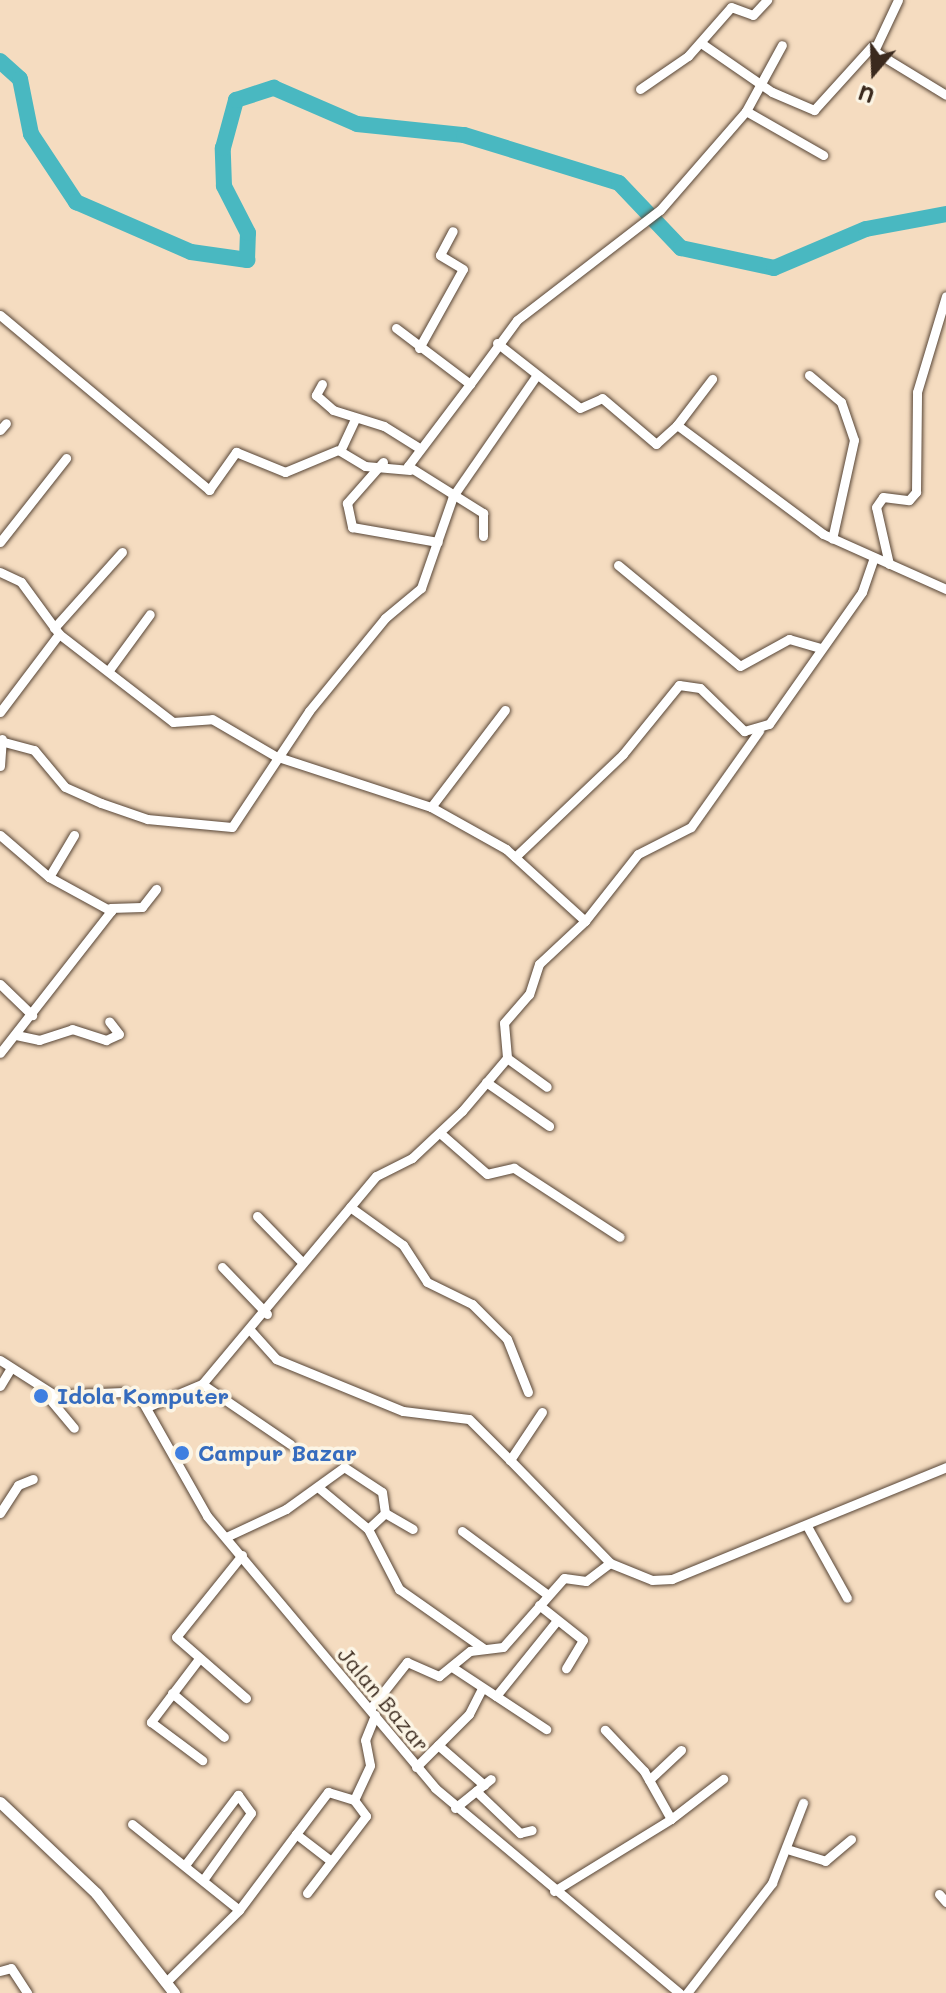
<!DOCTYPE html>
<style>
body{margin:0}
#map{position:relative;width:946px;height:1993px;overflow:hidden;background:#f5dcc0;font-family:Mali,sans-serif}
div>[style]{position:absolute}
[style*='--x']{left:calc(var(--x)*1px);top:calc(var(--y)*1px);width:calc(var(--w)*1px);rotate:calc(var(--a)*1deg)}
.river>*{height:16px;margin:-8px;padding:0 8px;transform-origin:8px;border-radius:8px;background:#49b8c1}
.roads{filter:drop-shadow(0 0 2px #574536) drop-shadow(0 0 2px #574536)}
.minor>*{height:9px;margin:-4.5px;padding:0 4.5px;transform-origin:4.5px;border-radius:4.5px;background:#fff}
.major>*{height:11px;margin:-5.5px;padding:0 5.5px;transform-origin:5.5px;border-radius:5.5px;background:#fff}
.dots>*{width:22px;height:22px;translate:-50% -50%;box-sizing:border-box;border:4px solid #fcf5e5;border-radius:50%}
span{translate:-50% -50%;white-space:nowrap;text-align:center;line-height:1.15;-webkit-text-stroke:7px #fcf5e5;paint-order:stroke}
.shop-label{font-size:22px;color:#366cbe;font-weight:700}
.left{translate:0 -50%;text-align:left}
.street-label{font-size:22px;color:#3b2a1e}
.north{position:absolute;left:834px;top:32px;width:80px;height:80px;-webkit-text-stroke:6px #fcf5e5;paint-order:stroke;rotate:199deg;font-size:22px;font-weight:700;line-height:32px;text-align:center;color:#3b2a1e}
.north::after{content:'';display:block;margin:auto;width:28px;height:36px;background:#3b2a1e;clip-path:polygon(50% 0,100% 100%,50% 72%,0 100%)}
</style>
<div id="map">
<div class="river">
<div style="--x:0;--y:61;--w:27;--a:42"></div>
<div style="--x:20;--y:79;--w:56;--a:78.7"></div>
<div style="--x:31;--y:134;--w:82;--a:56.5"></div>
<div style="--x:76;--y:202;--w:125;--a:23.5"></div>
<div style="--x:191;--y:252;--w:57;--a:8.1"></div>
<div style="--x:247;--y:260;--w:27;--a:-88"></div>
<div style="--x:248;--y:233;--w:53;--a:-117.1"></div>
<div style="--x:224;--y:186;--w:38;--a:-92"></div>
<div style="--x:223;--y:148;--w:50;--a:-74.8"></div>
<div style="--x:236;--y:100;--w:40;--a:-18"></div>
<div style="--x:274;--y:88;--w:90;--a:23.4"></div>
<div style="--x:357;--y:124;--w:108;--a:5.9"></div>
<div style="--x:464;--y:135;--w:162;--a:17.2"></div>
<div style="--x:619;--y:183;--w:90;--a:46.4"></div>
<div style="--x:681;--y:248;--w:95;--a:12.1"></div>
<div style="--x:774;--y:268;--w:100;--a:-23"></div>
<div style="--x:866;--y:229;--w:81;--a:-10.6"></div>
</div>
<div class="roads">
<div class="minor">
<div style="--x:898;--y:0;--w:56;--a:115.2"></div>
<div style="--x:874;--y:51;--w:84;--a:31.4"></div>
<div style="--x:701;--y:43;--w:86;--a:34.6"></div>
<div style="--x:772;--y:92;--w:46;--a:23.2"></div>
<div style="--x:814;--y:110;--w:86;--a:-47.8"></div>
<div style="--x:640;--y:89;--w:58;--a:-34.5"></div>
<div style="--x:688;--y:56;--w:65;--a:-48.7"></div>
<div style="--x:731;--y:7;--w:23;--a:20"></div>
<div style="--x:753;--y:15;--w:21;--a:-47"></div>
<div style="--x:746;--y:111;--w:75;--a:-61.4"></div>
<div style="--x:0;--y:315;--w:273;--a:39.9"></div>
<div style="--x:209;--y:490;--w:47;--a:-54.6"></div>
<div style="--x:236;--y:452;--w:53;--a:22.2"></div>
<div style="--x:285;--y:472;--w:57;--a:-22.5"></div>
<div style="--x:396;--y:328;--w:93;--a:37.1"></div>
<div style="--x:470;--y:384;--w:103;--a:127.1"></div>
<div style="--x:408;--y:466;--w:89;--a:32.1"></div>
<div style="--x:483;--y:513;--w:23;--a:90"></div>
<div style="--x:497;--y:343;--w:105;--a:38.1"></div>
<div style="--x:580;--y:408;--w:24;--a:-24"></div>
<div style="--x:602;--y:398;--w:71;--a:40.4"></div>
<div style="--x:656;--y:444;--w:28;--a:-42"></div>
<div style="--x:677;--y:425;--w:182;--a:36.7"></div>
<div style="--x:823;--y:534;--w:135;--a:24.1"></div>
<div style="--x:419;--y:348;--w:90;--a:-60.9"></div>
<div style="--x:463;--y:269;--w:27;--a:-149"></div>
<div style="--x:440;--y:255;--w:27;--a:-62"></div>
<div style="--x:809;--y:375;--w:42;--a:40.2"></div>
<div style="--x:841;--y:402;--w:40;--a:71.1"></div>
<div style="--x:854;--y:440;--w:101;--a:102.5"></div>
<div style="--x:322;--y:384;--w:13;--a:119"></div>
<div style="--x:316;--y:395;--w:23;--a:41"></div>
<div style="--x:333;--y:410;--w:53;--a:17.4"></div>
<div style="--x:384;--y:426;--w:39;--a:32"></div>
<div style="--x:470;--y:384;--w:79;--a:-53.7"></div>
<div style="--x:517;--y:320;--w:180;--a:-37.6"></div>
<div style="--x:660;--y:210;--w:131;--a:-49"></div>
<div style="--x:746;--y:111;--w:89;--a:29.7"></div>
<div style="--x:355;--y:419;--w:35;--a:115"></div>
<div style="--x:340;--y:451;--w:29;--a:31"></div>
<div style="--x:365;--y:466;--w:45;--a:5.1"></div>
<div style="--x:677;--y:425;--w:58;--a:-52.7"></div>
<div style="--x:0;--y:430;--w:9;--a:-49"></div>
<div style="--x:383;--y:462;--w:55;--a:131.3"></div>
<div style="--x:347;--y:503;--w:25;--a:78"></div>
<div style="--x:352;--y:527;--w:87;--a:9.9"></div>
<div style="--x:0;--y:542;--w:107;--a:-51.8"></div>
<div style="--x:889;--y:564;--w:58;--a:-102.8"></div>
<div style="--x:876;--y:507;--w:12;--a:-55"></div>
<div style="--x:883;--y:497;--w:26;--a:7"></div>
<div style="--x:909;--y:500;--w:11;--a:-49"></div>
<div style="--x:916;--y:492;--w:100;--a:-89.4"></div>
<div style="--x:917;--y:392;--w:100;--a:-73.2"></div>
<div style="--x:618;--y:565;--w:158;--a:39.6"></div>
<div style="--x:740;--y:666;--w:56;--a:-28.9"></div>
<div style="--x:789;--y:639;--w:33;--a:16"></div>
<div style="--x:0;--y:572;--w:23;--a:25"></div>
<div style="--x:21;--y:582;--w:64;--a:53.8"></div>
<div style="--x:59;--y:634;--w:144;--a:37.7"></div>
<div style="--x:173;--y:722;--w:39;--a:-4"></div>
<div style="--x:212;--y:719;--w:73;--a:30.4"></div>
<div style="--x:275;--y:756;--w:164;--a:18.1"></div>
<div style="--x:431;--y:807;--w:86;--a:29.2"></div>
<div style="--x:506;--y:849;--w:107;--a:42.3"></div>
<div style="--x:585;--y:921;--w:63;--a:136.9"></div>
<div style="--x:539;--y:964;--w:32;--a:108"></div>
<div style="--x:529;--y:994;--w:38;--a:131"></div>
<div style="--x:504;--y:1023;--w:35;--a:85"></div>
<div style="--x:507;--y:1058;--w:70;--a:130.3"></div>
<div style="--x:462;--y:1111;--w:69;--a:136.8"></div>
<div style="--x:412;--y:1158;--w:40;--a:153.4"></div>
<div style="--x:376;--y:1176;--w:271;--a:129.9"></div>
<div style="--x:202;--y:1384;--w:60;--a:157.3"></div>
<div style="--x:54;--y:628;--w:102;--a:-48.2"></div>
<div style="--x:109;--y:670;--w:69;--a:-53.8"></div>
<div style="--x:0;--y:712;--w:98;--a:-52.9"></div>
<div style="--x:4;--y:742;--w:31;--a:15"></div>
<div style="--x:34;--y:750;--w:48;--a:50"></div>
<div style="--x:65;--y:787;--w:39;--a:24"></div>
<div style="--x:101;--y:803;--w:49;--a:19.2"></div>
<div style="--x:147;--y:819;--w:85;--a:5.4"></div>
<div style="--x:232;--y:827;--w:139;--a:-56.4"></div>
<div style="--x:309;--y:711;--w:120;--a:-50.7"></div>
<div style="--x:385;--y:618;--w:47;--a:-39.8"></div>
<div style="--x:421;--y:588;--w:97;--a:-70.8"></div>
<div style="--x:453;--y:496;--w:146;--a:-55.3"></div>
<div style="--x:0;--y:766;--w:27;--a:-86"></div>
<div style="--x:431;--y:807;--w:122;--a:-52.7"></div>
<div style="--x:0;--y:835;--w:65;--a:40.6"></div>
<div style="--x:49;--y:877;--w:71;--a:28.7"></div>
<div style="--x:111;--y:911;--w:180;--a:128"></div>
<div style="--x:515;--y:857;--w:149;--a:-43.6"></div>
<div style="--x:623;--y:754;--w:89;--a:-50.9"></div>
<div style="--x:679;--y:685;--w:21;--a:8"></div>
<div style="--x:700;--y:688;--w:62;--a:44.3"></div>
<div style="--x:744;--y:731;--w:26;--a:-16"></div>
<div style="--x:769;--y:724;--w:161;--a:-54.8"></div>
<div style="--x:862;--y:592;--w:34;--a:-71"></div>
<div style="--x:49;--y:877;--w:49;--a:-59.2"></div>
<div style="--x:110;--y:908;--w:32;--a:-2"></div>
<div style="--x:142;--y:907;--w:23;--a:-52"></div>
<div style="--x:585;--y:921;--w:85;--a:-51.7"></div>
<div style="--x:638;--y:854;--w:59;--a:-27"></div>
<div style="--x:691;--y:827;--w:118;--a:-54.7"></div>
<div style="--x:0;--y:984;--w:45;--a:44.1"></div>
<div style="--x:16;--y:1035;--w:24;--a:12"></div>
<div style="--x:39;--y:1040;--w:35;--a:-18"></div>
<div style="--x:72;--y:1029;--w:36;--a:18"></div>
<div style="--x:106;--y:1040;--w:14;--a:-25"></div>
<div style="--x:119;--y:1034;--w:16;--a:-128"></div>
<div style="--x:507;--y:1058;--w:49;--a:35.9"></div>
<div style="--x:486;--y:1082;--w:77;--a:34.9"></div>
<div style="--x:440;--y:1133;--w:62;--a:41.1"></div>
<div style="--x:487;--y:1174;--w:28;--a:-13"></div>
<div style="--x:514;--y:1168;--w:126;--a:33.1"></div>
<div style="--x:350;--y:1207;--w:65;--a:35.6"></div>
<div style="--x:403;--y:1245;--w:44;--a:57"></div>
<div style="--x:427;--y:1282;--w:50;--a:26.1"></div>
<div style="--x:472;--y:1304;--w:49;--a:45"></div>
<div style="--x:507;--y:1339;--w:57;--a:68.4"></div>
<div style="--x:257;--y:1216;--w:62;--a:45.7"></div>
<div style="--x:222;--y:1267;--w:65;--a:46.2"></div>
<div style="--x:251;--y:1331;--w:38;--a:48"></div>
<div style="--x:276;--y:1359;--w:137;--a:22.3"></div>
<div style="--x:403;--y:1411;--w:66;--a:6.9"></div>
<div style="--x:469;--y:1419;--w:58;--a:45"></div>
<div style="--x:0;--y:1360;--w:65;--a:32.5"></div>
<div style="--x:55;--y:1395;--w:68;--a:-2.5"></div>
<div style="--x:123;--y:1392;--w:21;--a:25"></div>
<div style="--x:142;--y:1401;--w:132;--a:60.5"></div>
<div style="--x:207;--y:1516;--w:355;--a:50"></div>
<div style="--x:435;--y:1788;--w:319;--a:40"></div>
<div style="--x:202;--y:1384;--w:107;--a:34.3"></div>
<div style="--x:0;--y:1386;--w:21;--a:-59"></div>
<div style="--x:43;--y:1391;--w:48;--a:50"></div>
<div style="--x:542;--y:1412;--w:58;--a:123.7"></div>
<div style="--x:510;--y:1460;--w:144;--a:45.8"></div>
<div style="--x:319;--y:1488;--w:64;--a:39.9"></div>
<div style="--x:368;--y:1529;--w:68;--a:62.7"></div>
<div style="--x:399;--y:1589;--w:103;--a:35.1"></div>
<div style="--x:0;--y:1513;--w:33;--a:-57"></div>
<div style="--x:18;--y:1485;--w:16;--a:-22"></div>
<div style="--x:807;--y:1526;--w:82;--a:60.9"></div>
<div style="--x:368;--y:1529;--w:23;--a:-43"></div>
<div style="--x:462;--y:1531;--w:107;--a:36.7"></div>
<div style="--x:226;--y:1537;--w:66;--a:-25"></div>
<div style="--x:286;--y:1509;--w:72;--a:-35.9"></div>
<div style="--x:344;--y:1467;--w:45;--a:33.3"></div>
<div style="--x:382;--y:1492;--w:21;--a:82"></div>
<div style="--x:385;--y:1513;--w:32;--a:30"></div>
<div style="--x:242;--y:1555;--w:105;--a:128.8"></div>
<div style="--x:176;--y:1637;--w:93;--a:41.1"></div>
<div style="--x:539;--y:1605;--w:56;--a:38.5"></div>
<div style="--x:583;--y:1640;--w:33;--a:121"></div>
<div style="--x:198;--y:1660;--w:78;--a:127.2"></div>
<div style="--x:151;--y:1722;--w:64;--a:36.7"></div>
<div style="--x:452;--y:1667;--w:113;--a:33.4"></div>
<div style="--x:172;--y:1693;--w:68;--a:40.2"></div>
<div style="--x:496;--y:1696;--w:94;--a:-51.1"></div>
<div style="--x:370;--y:1709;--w:60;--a:-51.8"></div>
<div style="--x:407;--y:1662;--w:35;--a:24"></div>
<div style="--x:439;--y:1676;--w:40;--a:-39"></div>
<div style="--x:470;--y:1651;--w:33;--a:-7"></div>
<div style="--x:503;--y:1647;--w:92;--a:-48.5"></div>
<div style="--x:564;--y:1578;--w:22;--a:8"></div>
<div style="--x:586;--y:1581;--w:30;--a:-37"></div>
<div style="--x:610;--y:1563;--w:45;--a:22"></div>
<div style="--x:652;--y:1580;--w:20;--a:-3"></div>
<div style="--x:672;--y:1579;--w:296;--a:-22.2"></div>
<div style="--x:438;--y:1745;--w:61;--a:41"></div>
<div style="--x:416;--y:1767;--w:75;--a:-45"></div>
<div style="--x:469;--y:1714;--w:28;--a:-63"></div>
<div style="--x:649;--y:1780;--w:44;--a:-43.2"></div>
<div style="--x:476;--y:1791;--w:61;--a:43.7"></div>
<div style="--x:520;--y:1833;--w:12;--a:-14"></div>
<div style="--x:354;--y:1800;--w:38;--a:-65"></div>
<div style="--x:370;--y:1765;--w:25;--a:-101"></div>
<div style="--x:365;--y:1740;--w:27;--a:-68"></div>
<div style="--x:455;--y:1808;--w:46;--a:-38.9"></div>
<div style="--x:671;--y:1819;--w:66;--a:-37.6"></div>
<div style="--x:132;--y:1824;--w:137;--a:38.8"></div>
<div style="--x:296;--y:1834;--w:53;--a:-52.7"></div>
<div style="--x:328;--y:1792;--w:27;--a:17"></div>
<div style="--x:354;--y:1800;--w:20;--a:53"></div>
<div style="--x:366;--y:1816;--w:97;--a:127.5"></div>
<div style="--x:790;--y:1850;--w:37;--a:17"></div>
<div style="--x:825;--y:1861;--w:34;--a:-40"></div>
<div style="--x:185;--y:1865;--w:88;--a:-52.9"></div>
<div style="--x:238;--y:1795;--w:22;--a:54"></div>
<div style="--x:251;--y:1813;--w:82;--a:125.6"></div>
<div style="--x:554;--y:1891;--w:137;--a:-31.6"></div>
<div style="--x:671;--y:1819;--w:55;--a:-119.4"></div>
<div style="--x:644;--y:1771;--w:57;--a:-133.6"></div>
<div style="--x:939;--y:1894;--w:11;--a:49"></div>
<div style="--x:0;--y:1971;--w:11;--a:-15"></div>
<div style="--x:11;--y:1968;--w:30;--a:57"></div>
<div style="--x:166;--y:1982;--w:103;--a:-44.6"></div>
<div style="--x:239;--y:1910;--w:95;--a:-53.1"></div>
<div style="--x:296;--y:1834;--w:44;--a:37.6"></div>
<div style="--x:687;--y:1993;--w:139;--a:-52.3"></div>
<div style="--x:772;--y:1883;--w:86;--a:-68.8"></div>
</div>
<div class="major">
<div style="--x:0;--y:1802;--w:132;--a:43.5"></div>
<div style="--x:96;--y:1893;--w:127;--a:52"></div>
</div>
</div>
<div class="dots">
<div style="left:41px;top:1396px;background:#3f7fe0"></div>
<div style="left:182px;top:1453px;background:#3f7fe0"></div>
</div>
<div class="shop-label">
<span class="left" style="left:57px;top:1396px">Idola Komputer</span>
<span class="left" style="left:198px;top:1453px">Campur Bazar</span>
</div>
<div class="street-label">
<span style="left:384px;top:1699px;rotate:50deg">Jalan Bazar</span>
</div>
<div class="north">U</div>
</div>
